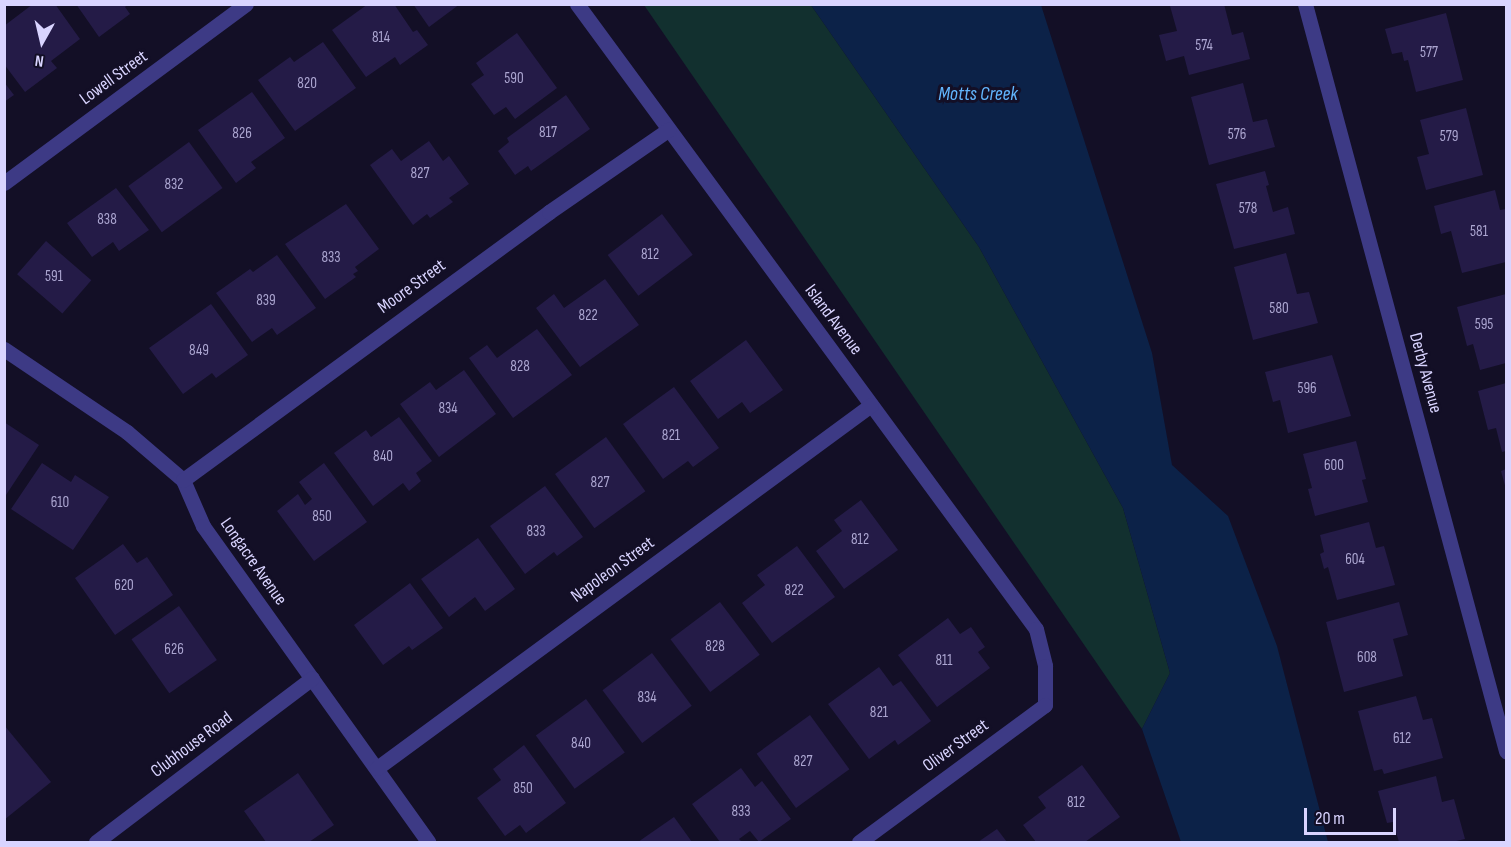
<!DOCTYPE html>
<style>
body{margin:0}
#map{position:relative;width:1511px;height:847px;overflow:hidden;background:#130f26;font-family:"Sofia Sans Condensed",sans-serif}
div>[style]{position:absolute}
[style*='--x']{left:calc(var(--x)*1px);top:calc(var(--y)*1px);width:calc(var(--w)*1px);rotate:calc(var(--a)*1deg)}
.green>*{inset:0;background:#12302f}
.water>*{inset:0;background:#0c2248}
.building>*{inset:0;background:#241b47;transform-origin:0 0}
.minor>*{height:15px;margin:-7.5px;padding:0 7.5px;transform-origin:7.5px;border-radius:7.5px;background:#3d3a85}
span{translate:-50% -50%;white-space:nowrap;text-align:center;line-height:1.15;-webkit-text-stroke:6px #130f26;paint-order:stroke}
.number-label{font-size:15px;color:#aca6d1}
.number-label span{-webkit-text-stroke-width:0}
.street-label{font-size:18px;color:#d9d4ff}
.water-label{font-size:20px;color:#62b6ff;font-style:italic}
.frame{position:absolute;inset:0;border:6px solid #d9d4ff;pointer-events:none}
.north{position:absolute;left:12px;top:12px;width:60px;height:60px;-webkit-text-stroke:4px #130f26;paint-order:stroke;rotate:188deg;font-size:16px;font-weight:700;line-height:24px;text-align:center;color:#d9d4ff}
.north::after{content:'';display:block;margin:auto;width:21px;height:27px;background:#d9d4ff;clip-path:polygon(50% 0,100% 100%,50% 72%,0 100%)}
.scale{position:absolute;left:1304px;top:808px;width:92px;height:27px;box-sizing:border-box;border:3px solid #d9d4ff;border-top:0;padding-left:8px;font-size:18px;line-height:21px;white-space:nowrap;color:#d9d4ff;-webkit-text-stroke:4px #130f26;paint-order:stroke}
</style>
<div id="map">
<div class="green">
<div style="clip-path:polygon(644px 5px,811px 5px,979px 247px,1123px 508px,1170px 673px,1142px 729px)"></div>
</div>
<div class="water">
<div style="clip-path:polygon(811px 5px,1041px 5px,1152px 353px,1172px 465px,1228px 516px,1277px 646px,1328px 842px,1181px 842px,1142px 729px,1170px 673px,1123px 508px,979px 247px)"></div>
</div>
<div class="building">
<div style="clip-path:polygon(33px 4px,55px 4px,80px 39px,51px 61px,57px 68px,25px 92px,4px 64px,4px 26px)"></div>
<div style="clip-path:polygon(76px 4px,128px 4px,125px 7px,130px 14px,99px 37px)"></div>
<div style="clip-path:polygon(368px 4px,394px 4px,413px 32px,417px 30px,428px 45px,400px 65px,395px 57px,366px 77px,332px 30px)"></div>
<div style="clip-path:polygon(413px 4px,460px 4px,429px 27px)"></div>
<div style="clip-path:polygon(1177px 4px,1224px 4px,1232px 35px,1243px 32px,1250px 59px,1189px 75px,1184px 56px,1166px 61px,1159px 35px,1177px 31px,1170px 6px)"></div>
<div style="clip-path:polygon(1446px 13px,1463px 80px,1416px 92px,1408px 60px,1404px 61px,1402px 52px,1392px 54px,1385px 29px)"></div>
<div style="clip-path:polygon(517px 33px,557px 88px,515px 119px,506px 107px,494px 115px,471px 84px,484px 75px,476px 63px)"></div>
<div style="clip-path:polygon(323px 42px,356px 88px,295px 131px,258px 80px,290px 57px,294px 62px)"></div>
<div style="clip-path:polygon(4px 82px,14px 95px,4px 102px)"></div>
<div style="clip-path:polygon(1243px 83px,1253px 122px,1267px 119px,1275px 147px,1209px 165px,1191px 97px)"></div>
<div style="clip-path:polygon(252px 92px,285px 138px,251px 162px,256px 168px,236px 183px,198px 130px)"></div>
<div style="clip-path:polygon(566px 95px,590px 129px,531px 171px,528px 166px,515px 175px,498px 151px,509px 142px,507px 138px)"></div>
<div style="clip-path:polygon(1466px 108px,1483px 175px,1426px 190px,1417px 157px,1429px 154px,1420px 120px)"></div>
<div style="clip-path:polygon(429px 141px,443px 161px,449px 156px,469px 184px,449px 198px,453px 202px,430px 218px,427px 214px,413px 225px,370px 165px,392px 149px,401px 161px)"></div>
<div style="left:189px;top:142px;width:57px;height:75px;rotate:54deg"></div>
<div style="clip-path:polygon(1265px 171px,1269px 185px,1266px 186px,1273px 212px,1288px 207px,1295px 234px,1234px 249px,1216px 184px)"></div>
<div style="clip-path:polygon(116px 188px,149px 230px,119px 251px,113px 242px,92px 257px,67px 223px)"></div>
<div style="clip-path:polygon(1495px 190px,1500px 210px,1506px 209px,1506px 262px,1462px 273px,1451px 231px,1441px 234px,1434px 206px)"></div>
<div style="clip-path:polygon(346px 204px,379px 249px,355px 267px,358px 271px,353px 274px,356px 277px,325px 299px,285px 244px)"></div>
<div style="left:662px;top:214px;width:51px;height:68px;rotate:53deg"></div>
<div style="left:46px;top:241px;width:60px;height:44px;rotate:41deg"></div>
<div style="clip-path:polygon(1286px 253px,1297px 294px,1309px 292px,1318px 323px,1253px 340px,1234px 267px)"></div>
<div style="clip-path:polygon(277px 255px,316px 308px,277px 335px,272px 328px,252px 342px,216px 293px,250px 269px,253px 272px)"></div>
<div style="clip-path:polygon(605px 279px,639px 325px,580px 367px,536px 308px,554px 294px,564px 308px)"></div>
<div style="clip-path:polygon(1506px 294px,1506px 363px,1480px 370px,1473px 344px,1467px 346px,1457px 307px)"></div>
<div style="clip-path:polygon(211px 304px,248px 355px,216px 378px,212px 373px,183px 394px,149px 348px)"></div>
<div style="clip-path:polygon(537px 329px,572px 375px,513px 418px,469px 358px,487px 345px,497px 358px)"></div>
<div style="clip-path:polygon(746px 340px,783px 390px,750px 413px,742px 402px,718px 419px,690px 381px)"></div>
<div style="clip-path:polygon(1332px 355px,1351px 416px,1288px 433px,1280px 400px,1273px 402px,1265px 372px)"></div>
<div style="clip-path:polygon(464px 370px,496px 414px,439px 457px,400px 404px,430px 382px,436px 390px)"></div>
<div style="clip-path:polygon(1506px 383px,1506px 451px,1502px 452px,1496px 428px,1488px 430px,1478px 391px)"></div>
<div style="clip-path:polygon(674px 387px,719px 448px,693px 467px,688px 461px,663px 479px,623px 424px)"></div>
<div style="clip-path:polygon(399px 417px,432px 461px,416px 473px,421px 481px,409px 491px,403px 483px,373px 506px,334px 453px,366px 430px,371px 437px)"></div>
<div style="clip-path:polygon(4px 422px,39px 445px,4px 498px)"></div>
<div style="left:606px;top:437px;width:67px;height:63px;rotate:54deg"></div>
<div style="clip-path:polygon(1356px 441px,1366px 479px,1362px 480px,1368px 502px,1315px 516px,1308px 489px,1312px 488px,1303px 454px)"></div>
<div style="clip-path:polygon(42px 463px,71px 482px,75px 475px,109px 497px,73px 550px,11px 509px)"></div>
<div style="clip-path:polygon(324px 463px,367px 522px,314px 561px,277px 511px,298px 494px,305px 505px,312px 499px,299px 482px)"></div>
<div style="clip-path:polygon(1506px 469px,1506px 489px,1501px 471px)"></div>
<div style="clip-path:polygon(545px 486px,583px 537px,557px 556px,554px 552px,525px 574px,490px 526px)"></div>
<div style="clip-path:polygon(861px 500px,898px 550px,844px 589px,816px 551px,842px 531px,834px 520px)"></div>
<div style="clip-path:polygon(1369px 522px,1376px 548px,1384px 546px,1395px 585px,1337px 600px,1328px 567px,1324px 569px,1320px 554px,1324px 552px,1320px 535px)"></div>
<div style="clip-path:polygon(478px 538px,515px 589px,485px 611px,475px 597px,449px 617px,421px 579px)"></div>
<div style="clip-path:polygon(123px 544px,137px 563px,147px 557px,173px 595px,115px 635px,75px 578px)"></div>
<div style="clip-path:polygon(797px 546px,835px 597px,772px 643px,742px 603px,765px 585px,757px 575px)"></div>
<div style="clip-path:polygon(410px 583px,443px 628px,412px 650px,409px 646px,383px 665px,354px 625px)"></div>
<div style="left:720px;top:602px;width:66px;height:62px;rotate:53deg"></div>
<div style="clip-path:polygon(1399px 602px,1408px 635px,1393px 639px,1403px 676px,1344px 692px,1326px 622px)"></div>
<div style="left:179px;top:606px;width:66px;height:58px;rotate:55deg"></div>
<div style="clip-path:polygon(948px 618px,960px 634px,971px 627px,985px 647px,978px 652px,990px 668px,937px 707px,898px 655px)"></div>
<div style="left:652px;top:653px;width:66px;height:62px;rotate:53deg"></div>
<div style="clip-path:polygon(879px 667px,893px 686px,901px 681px,931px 721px,898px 745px,895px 740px,869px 759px,828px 704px)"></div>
<div style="clip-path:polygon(1416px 696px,1423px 720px,1432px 718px,1443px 758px,1384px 774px,1382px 769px,1374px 771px,1358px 711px)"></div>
<div style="left:586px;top:699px;width:66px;height:62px;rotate:54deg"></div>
<div style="left:810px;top:715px;width:67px;height:66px;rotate:54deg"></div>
<div style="clip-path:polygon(4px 725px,51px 782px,4px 820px)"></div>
<div style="clip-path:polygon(524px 745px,566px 803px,526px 833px,520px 825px,505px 836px,477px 798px,501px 780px,493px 769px)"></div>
<div style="clip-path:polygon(1082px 765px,1120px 817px,1085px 842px,1036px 842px,1023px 825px,1046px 808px,1038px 797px)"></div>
<div style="clip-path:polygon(741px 768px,755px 787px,762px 781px,791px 819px,759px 842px,750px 831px,739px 839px,742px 842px,720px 842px,692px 804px)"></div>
<div style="clip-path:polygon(298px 773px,334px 825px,309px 842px,266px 842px,244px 811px)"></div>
<div style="clip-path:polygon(1436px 776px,1442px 802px,1454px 799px,1465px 839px,1452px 842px,1399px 842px,1393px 822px,1387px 823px,1378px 791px)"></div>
<div style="clip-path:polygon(674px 817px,692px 842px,638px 842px)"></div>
<div style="clip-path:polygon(997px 829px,1007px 842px,978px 842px)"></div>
</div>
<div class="minor">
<div style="--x:577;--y:4;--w:775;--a:53.71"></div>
<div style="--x:1036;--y:629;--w:38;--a:76"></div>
<div style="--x:1045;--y:666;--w:39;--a:90"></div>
<div style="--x:1045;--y:705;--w:231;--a:143.6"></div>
<div style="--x:1305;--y:4;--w:774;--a:74.94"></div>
<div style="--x:4;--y:183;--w:301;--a:-36.5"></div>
<div style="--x:4;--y:349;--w:148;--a:34"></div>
<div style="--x:127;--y:432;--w:74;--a:40.6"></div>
<div style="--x:183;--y:480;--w:50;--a:66.5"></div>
<div style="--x:203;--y:526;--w:388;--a:54.5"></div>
<div style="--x:183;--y:480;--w:454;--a:-36.2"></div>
<div style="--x:549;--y:212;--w:145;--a:-34.6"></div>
<div style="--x:377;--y:768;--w:613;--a:-36.31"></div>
<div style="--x:96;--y:842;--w:271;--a:-37.2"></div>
</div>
<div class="number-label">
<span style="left:381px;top:38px">814</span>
<span style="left:1204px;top:46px">574</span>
<span style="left:1429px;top:53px">577</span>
<span style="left:514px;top:79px">590</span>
<span style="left:307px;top:84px">820</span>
<span style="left:548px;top:133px">817</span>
<span style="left:242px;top:134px">826</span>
<span style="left:1237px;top:135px">576</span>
<span style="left:1449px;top:137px">579</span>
<span style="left:420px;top:174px">827</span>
<span style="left:174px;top:185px">832</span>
<span style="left:1248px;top:209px">578</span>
<span style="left:107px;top:220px">838</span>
<span style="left:1479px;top:232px">581</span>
<span style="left:650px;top:255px">812</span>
<span style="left:331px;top:258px">833</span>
<span style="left:54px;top:277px">591</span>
<span style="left:266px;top:301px">839</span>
<span style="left:1279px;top:309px">580</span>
<span style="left:588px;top:316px">822</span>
<span style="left:1484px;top:325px">595</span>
<span style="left:199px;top:351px">849</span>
<span style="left:520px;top:367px">828</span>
<span style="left:1307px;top:389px">596</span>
<span style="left:448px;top:409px">834</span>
<span style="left:671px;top:436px">821</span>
<span style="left:383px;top:457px">840</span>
<span style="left:1334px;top:466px">600</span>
<span style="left:600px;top:483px">827</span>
<span style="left:60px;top:503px">610</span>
<span style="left:322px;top:517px">850</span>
<span style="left:536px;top:532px">833</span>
<span style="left:860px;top:540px">812</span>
<span style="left:1355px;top:560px">604</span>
<span style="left:124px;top:586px">620</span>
<span style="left:794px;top:591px">822</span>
<span style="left:715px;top:647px">828</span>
<span style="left:174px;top:650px">626</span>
<span style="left:1367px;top:658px">608</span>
<span style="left:944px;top:661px">811</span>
<span style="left:647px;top:698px">834</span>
<span style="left:879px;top:713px">821</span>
<span style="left:1402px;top:739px">612</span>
<span style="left:581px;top:744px">840</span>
<span style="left:803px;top:762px">827</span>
<span style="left:523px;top:789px">850</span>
<span style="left:1076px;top:803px">812</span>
<span style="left:741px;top:812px">833</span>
</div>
<div class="street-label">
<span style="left:114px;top:78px;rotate:-36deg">Lowell Street</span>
<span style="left:412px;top:287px;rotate:-36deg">Moore Street</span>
<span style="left:833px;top:320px;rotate:53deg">Island Avenue</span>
<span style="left:1425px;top:373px;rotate:75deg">Derby Avenue</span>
<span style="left:253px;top:562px;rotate:55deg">Longacre Avenue</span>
<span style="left:613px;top:570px;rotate:-36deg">Napoleon Street</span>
<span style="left:192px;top:745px;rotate:-37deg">Clubhouse Road</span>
<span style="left:956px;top:746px;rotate:-36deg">Oliver Street</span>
</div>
<div class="water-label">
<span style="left:978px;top:94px">Motts Creek</span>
</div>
<div class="frame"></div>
<div class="north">N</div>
<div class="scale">20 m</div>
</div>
